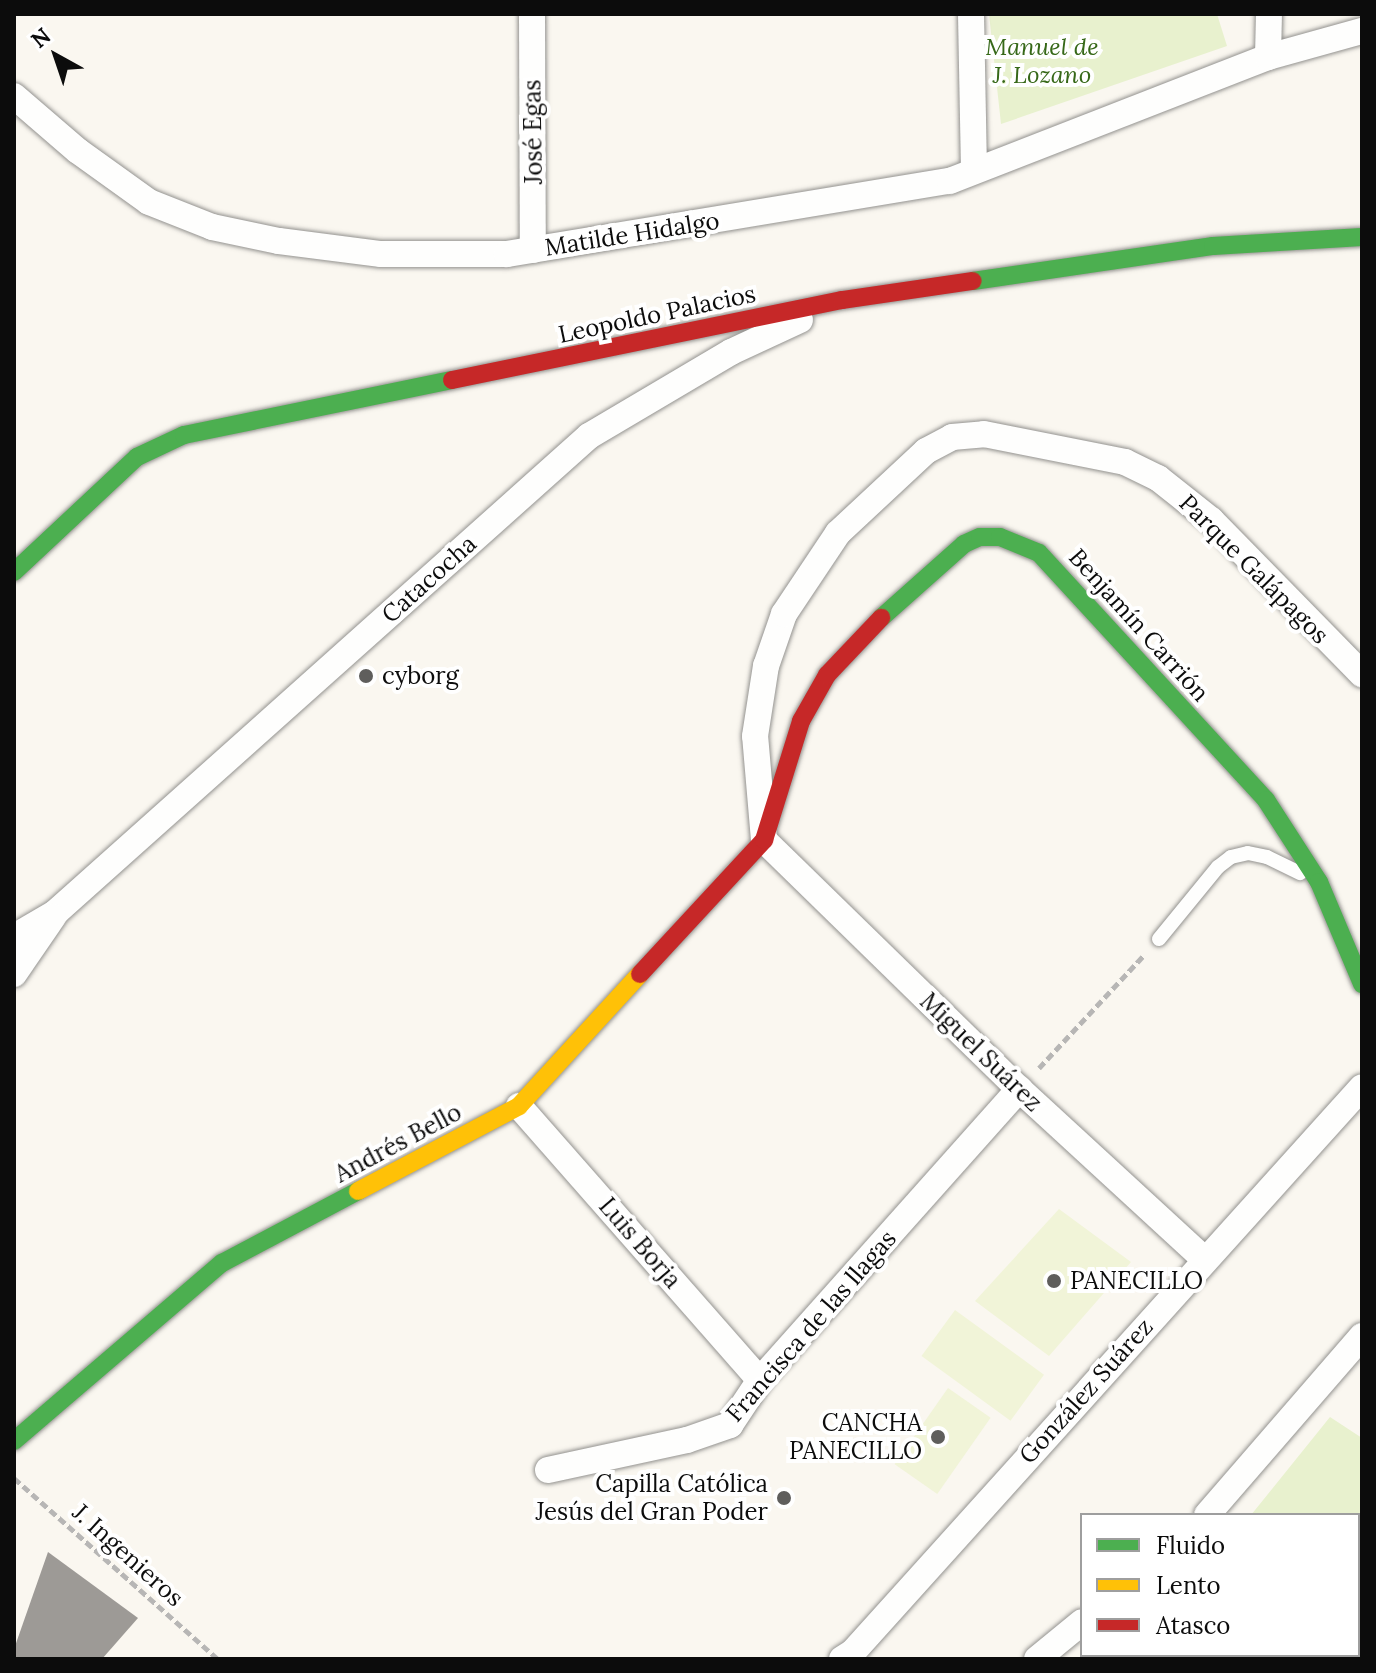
<!DOCTYPE html>
<meta charset="utf-8">
<style>
body{margin:0}
#map{position:relative;width:1376px;height:1673px;overflow:hidden;background:#faf7f0;font-family:Lora,serif}
div>[style]{position:absolute}
[style*='--x']{left:calc(var(--x)*1px);top:calc(var(--y)*1px);width:calc(var(--w)*1px);rotate:calc(var(--a)*1deg)}
.green>*{inset:0;background:#e8f1ce}
.pitch>*{inset:0;background:#f1f4d8;transform-origin:0 0}
.building>*{inset:0;background:#9d9a96}
.path>*{height:5px;margin-top:-2.5px;transform-origin:0;background:repeating-linear-gradient(90deg,#b7b6b5 0 8px,transparent 0 12px)}
.roads{filter:drop-shadow(0 0 2px #93928f) drop-shadow(0 0 2px #93928f)}
.lane>*{height:14px;margin:-7px;padding:0 7px;transform-origin:7px;border-radius:7px;background:#fefefd}
.street>*{height:26px;margin:-13px;padding:0 13px;transform-origin:13px;border-radius:13px;background:#fefefd}
.fast>*{height:18px;margin:-9px;padding:0 9px;transform-origin:9px;border-radius:9px;background:#4caf50}
.slow>*{height:18px;margin:-9px;padding:0 9px;transform-origin:9px;border-radius:9px;background:#ffc107}
.jam>*{height:18px;margin:-9px;padding:0 9px;transform-origin:9px;border-radius:9px;background:#c62828}
.dots>*{width:22px;height:22px;translate:-50% -50%;box-sizing:border-box;border:4px solid #fff;border-radius:50%}
span{translate:-50% -50%;white-space:nowrap;text-align:center;line-height:1.15;-webkit-text-stroke:8px #fff;paint-order:stroke}
.park-label{font-size:24px;color:#366818;font-style:italic}
.street-label{font-size:24px;color:#0c0c0c}
.poi-label{font-size:24px;color:#0c0c0c}
.left{translate:0 -50%;text-align:left}
.right{translate:-100% -50%;text-align:right}
.frame{position:absolute;inset:0;border:16px solid #0c0c0c;pointer-events:none}
.legend{position:absolute;left:1080px;top:1513px;width:280px;height:144px;box-sizing:border-box;background:#fff;border:2px solid #9e9e9e;margin:0;padding:10px 14px;list-style:none;font-size:24px;color:#0c0c0c}
.legend li{display:flex;align-items:center;gap:16px;height:40px}
.legend b{width:40px;border:2px solid #9e9e9e}
.north{position:absolute;left:16px;top:16px;width:80px;height:80px;-webkit-text-stroke:6px #fff;paint-order:stroke;rotate:320deg;font-size:22px;font-weight:700;line-height:32px;text-align:center;color:#0c0c0c}
.north::after{content:'';display:block;margin:auto;width:28px;height:36px;background:#0c0c0c;clip-path:polygon(50% 0,100% 100%,50% 72%,0 100%)}
</style>
<div id="map">
<div class="green">
<div style="clip-path:polygon(989px 14px,1217px 14px,1227px 46px,1001px 124px)"></div>
<div style="clip-path:polygon(1330px 1417px,1362px 1438px,1362px 1659px,1149px 1659px,1144px 1655px,1358px 1655px,1358px 1515px,1251px 1515px)"></div>
</div>
<div class="pitch">
<div style="clip-path:polygon(1059px 1209px,1131px 1262px,1049px 1356px,975px 1301px)"></div>
<div style="left:955px;top:1310px;width:110px;height:57px;rotate:36deg"></div>
<div style="left:948px;top:1388px;width:52px;height:93px;rotate:35deg"></div>
</div>
<div class="building">
<div style="clip-path:polygon(48px 1552px,138px 1618px,102px 1659px,14px 1659px,14px 1649px)"></div>
</div>
<div class="path">
<div style="--x:1039;--y:1068;--w:154;--a:-47.1"></div>
<div style="--x:14;--y:1478;--w:273;--a:41.6"></div>
</div>
<div class="roads">
<div class="lane">
<div style="--x:1159;--y:939;--w:93;--a:-50.7"></div>
<div style="--x:1218;--y:867;--w:16;--a:-38"></div>
<div style="--x:1231;--y:857;--w:17;--a:-13"></div>
<div style="--x:1248;--y:853;--w:19;--a:12"></div>
<div style="--x:1267;--y:857;--w:37;--a:26"></div>
</div>
<div class="street">
<div style="--x:532;--y:14;--w:236;--a:89.8"></div>
<div style="--x:971;--y:14;--w:156;--a:88.9"></div>
<div style="--x:1268;--y:57;--w:98;--a:-15.5"></div>
<div style="--x:14;--y:96;--w:84;--a:40.7"></div>
<div style="--x:78;--y:151;--w:87;--a:35.7"></div>
<div style="--x:149;--y:202;--w:68;--a:21.6"></div>
<div style="--x:212;--y:227;--w:68;--a:11.8"></div>
<div style="--x:279;--y:241;--w:103;--a:7.3"></div>
<div style="--x:381;--y:254;--w:126;--a:0"></div>
<div style="--x:507;--y:254;--w:449;--a:-9.4"></div>
<div style="--x:950;--y:181;--w:341;--a:-21.3"></div>
<div style="--x:1268;--y:57;--w:43;--a:-88.7"></div>
<div style="--x:14;--y:937;--w:48;--a:-30.3"></div>
<div style="--x:55;--y:913;--w:716;--a:-41.77"></div>
<div style="--x:589;--y:436;--w:165;--a:-30.6"></div>
<div style="--x:731;--y:352;--w:76;--a:-24.9"></div>
<div style="--x:14;--y:974;--w:69;--a:-55.6"></div>
<div style="--x:519;--y:1106;--w:365;--a:48.7"></div>
<div style="--x:1204;--y:1259;--w:251;--a:-137.4"></div>
<div style="--x:1019;--y:1089;--w:356;--a:-135.7"></div>
<div style="--x:764;--y:840;--w:104;--a:-94.9"></div>
<div style="--x:755;--y:736;--w:71;--a:-81.1"></div>
<div style="--x:766;--y:666;--w:55;--a:-70.9"></div>
<div style="--x:784;--y:614;--w:97;--a:-56.3"></div>
<div style="--x:838;--y:533;--w:120;--a:-43"></div>
<div style="--x:926;--y:451;--w:30;--a:-28"></div>
<div style="--x:952;--y:437;--w:32;--a:-5"></div>
<div style="--x:984;--y:434;--w:144;--a:11.2"></div>
<div style="--x:1125;--y:462;--w:37;--a:26"></div>
<div style="--x:1158;--y:478;--w:68;--a:38.4"></div>
<div style="--x:1211;--y:520;--w:216;--a:45.6"></div>
<div style="--x:548;--y:1470;--w:142;--a:-12.2"></div>
<div style="--x:687;--y:1440;--w:46;--a:-19.2"></div>
<div style="--x:730;--y:1425;--w:54;--a:-56.3"></div>
<div style="--x:760;--y:1380;--w:390;--a:-48.3"></div>
<div style="--x:1207;--y:1515;--w:237;--a:-49.1"></div>
<div style="--x:842;--y:1659;--w:13;--a:-32"></div>
<div style="--x:853;--y:1652;--w:760;--a:-47.98"></div>
<div style="--x:1037;--y:1659;--w:58;--a:-39.4"></div>
</div>
<div class="fast">
<div style="--x:973;--y:281;--w:243;--a:-8.3"></div>
<div style="--x:1213;--y:246;--w:149;--a:-3.5"></div>
<div style="--x:14;--y:572;--w:168;--a:-43.1"></div>
<div style="--x:137;--y:457;--w:52;--a:-25.1"></div>
<div style="--x:184;--y:435;--w:274;--a:-11.6"></div>
<div style="--x:881;--y:618;--w:111;--a:-41.7"></div>
<div style="--x:964;--y:544;--w:17;--a:-24"></div>
<div style="--x:980;--y:537;--w:20;--a:0"></div>
<div style="--x:1000;--y:537;--w:42;--a:22.3"></div>
<div style="--x:1039;--y:553;--w:335;--a:47.4"></div>
<div style="--x:1266;--y:800;--w:98;--a:57.1"></div>
<div style="--x:1319;--y:882;--w:111;--a:67.1"></div>
<div style="--x:14;--y:1441;--w:274;--a:-40.6"></div>
<div style="--x:222;--y:1263;--w:154;--a:-27.9"></div>
</div>
<div class="slow">
<div style="--x:358;--y:1191;--w:182;--a:-27.8"></div>
<div style="--x:519;--y:1106;--w:179;--a:-47.5"></div>
</div>
<div class="jam">
<div style="--x:452;--y:380;--w:398;--a:-11.6"></div>
<div style="--x:842;--y:300;--w:132;--a:-8.3"></div>
<div style="--x:640;--y:974;--w:183;--a:-47.2"></div>
<div style="--x:764;--y:840;--w:125;--a:-72.7"></div>
<div style="--x:801;--y:721;--w:53;--a:-60.5"></div>
<div style="--x:827;--y:675;--w:79;--a:-46.5"></div>
</div>
</div>
<div class="dots">
<div style="left:366px;top:676px;background:#5f5e5c"></div>
<div style="left:1054px;top:1281px;background:#5f5e5c"></div>
<div style="left:938px;top:1437px;background:#5f5e5c"></div>
<div style="left:784px;top:1498px;background:#5f5e5c"></div>
</div>
<div class="park-label">
<span style="left:1042px;top:61px">Manuel de<br>J. Lozano</span>
</div>
<div class="street-label">
<span style="left:533px;top:132px;rotate:-91deg">José Egas</span>
<span style="left:632px;top:234px;rotate:-9deg">Matilde Hidalgo</span>
<span style="left:657px;top:314px;rotate:-12deg">Leopoldo Palacios</span>
<span style="left:1254px;top:569px;rotate:45deg">Parque Galápagos</span>
<span style="left:429px;top:579px;rotate:-42deg">Catacocha</span>
<span style="left:1139px;top:625px;rotate:48deg">Benjamín Carrión</span>
<span style="left:981px;top:1052px;rotate:44deg">Miguel Suárez</span>
<span style="left:398px;top:1143px;rotate:-28deg">Andrés Bello</span>
<span style="left:640px;top:1243px;rotate:49deg">Luis Borja</span>
<span style="left:811px;top:1326px;rotate:-49deg">Francisca de las llagas</span>
<span style="left:1086px;top:1391px;rotate:-48deg">González Suárez</span>
<span style="left:128px;top:1555px;rotate:42deg">J. Ingenieros</span>
</div>
<div class="poi-label">
<span class="left" style="left:382px;top:676px">cyborg</span>
<span class="left" style="left:1070px;top:1281px">PANECILLO</span>
<span class="right" style="left:922px;top:1437px">CANCHA<br>PANECILLO</span>
<span class="right" style="left:768px;top:1498px">Capilla Católica<br>Jesús del Gran Poder</span>
</div>
<div class="frame"></div>
<ul class="legend">
<li><b style="height:10px;background:#4caf50"></b>Fluido</li>
<li><b style="height:10px;background:#ffc107"></b>Lento</li>
<li><b style="height:10px;background:#c62828"></b>Atasco</li>
</ul>
<div class="north">N</div>
</div>
